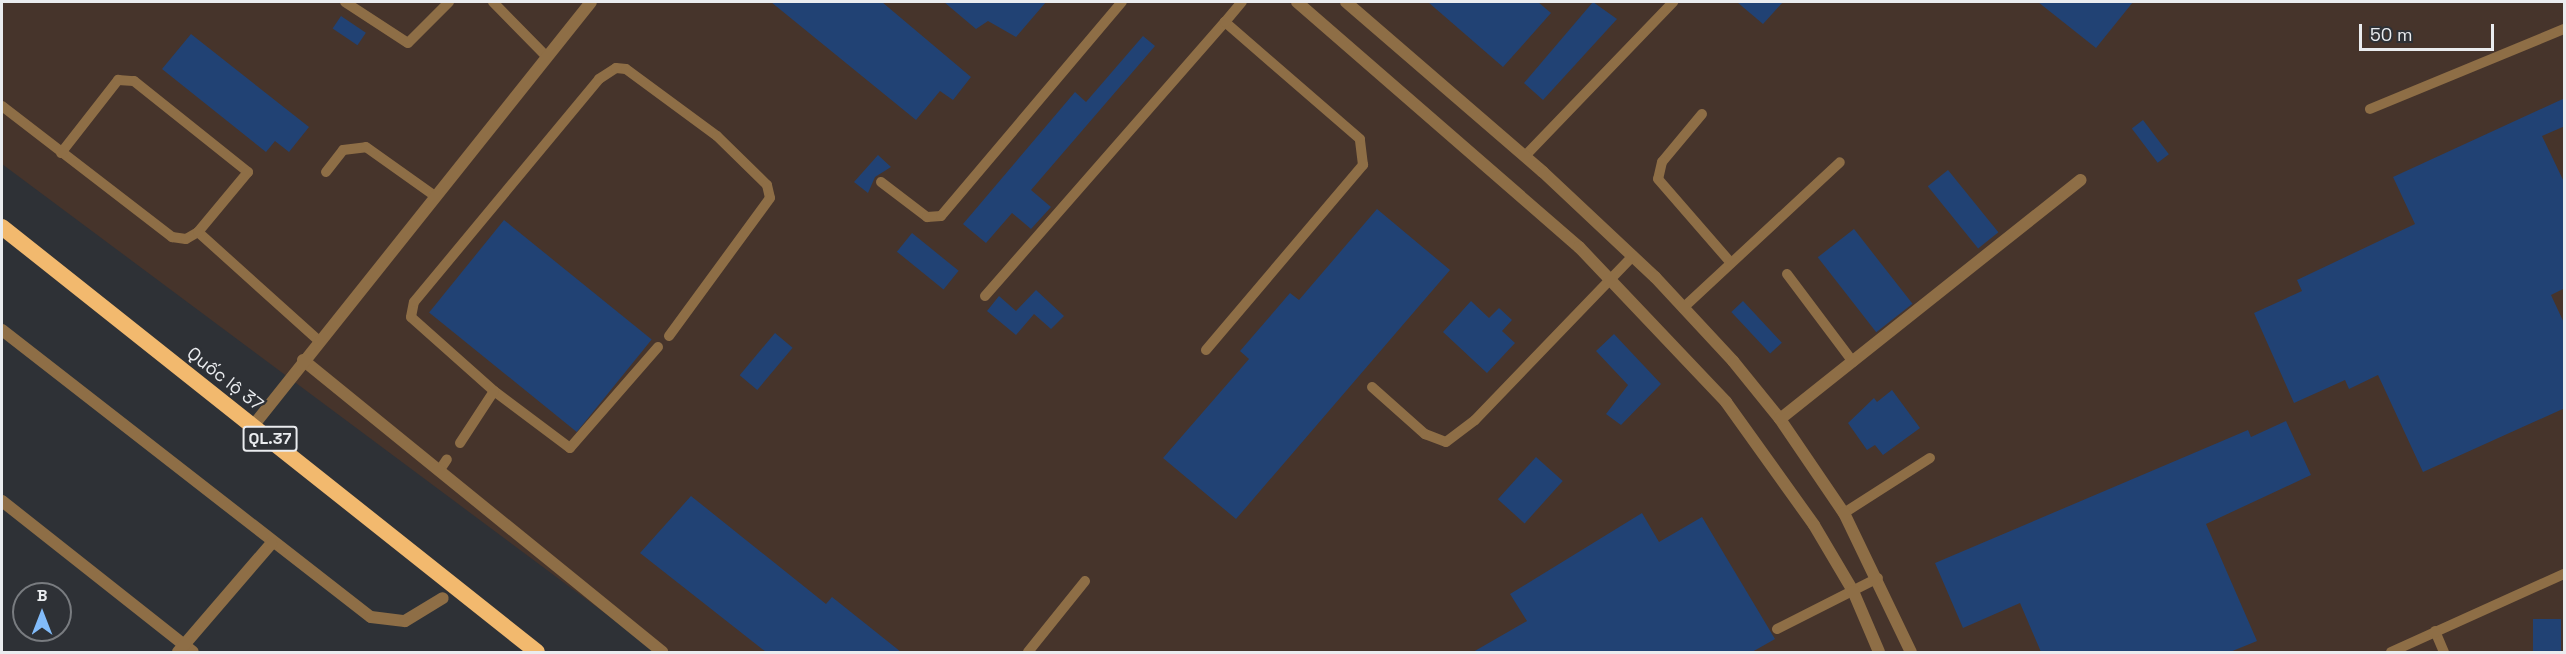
<!DOCTYPE html>
<meta charset="utf-8">
<style>
body{margin:0}
#map{position:relative;width:2566px;height:654px;overflow:hidden;background:#2e3136;font-family:"Space Grotesk",sans-serif}
div>[style]{position:absolute}
[style*='--x']{left:calc(var(--x)*1px);top:calc(var(--y)*1px);width:calc(var(--w)*1px);rotate:calc(var(--a)*1deg)}
.industrial>*{inset:0;background:#46342b}
.building>*{inset:0;background:#214274;transform-origin:0 0}
.service>*{height:10px;margin:-5px;padding:0 5px;transform-origin:5px;border-radius:5px;background:#8e6e46}
.minor>*{height:12px;margin:-6px;padding:0 6px;transform-origin:6px;border-radius:6px;background:#8e6e46}
.trunk>*{height:16px;margin:-8px;padding:0 8px;transform-origin:8px;border-radius:8px;background:#f2b96e}
span{translate:-50% -50%;white-space:nowrap;text-align:center;line-height:1.15;-webkit-text-stroke:4.5px #2e3136;paint-order:stroke}
.shield-label span{padding:2px 4px;background:#2e3136;border:2px solid;border-radius:4px;-webkit-text-stroke-width:0}
.shield-label{font-size:16px;color:#eaecef;font-weight:700}
.street-label{font-size:18px;color:#eaecef}
.frame{position:absolute;inset:0;border:3px solid #eaecef;pointer-events:none}
.north{position:absolute;left:12px;top:582px;width:60px;height:60px;box-sizing:border-box;background:#2e3136;border:2px solid #797c80;border-radius:50%;rotate:0deg;font-size:16px;font-weight:700;line-height:24px;text-align:center;color:#eaecef}
.north::after{content:'';display:block;margin:auto;width:21px;height:27px;background:#82bcfa;clip-path:polygon(50% 0,100% 100%,50% 72%,0 100%)}
.scale{position:absolute;left:2359px;top:24px;width:135px;height:27px;box-sizing:border-box;border:3px solid #eaecef;border-top:0;padding-left:8px;font-size:18px;line-height:21px;white-space:nowrap;color:#eaecef;-webkit-text-stroke:4px #2e3136;paint-order:stroke}
</style>
<div id="map">
<div class="industrial">
<div style="clip-path:polygon(2px 2px,2564px 2px,2564px 652px,657px 652px,2px 164px)"></div>
</div>
<div class="building">
<div style="clip-path:polygon(771px 2px,882px 2px,971px 77px,953px 100px,940px 91px,916px 120px)"></div>
<div style="clip-path:polygon(944px 2px,1046px 2px,1016px 37px,988px 21px,976px 29px)"></div>
<div style="clip-path:polygon(1428px 2px,1538px 2px,1551px 13px,1503px 67px)"></div>
<div style="clip-path:polygon(1593px 2px,1617px 19px,1543px 100px,1524px 83px)"></div>
<div style="clip-path:polygon(1737px 2px,1783px 2px,1763px 24px)"></div>
<div style="clip-path:polygon(2038px 2px,2133px 2px,2096px 48px)"></div>
<div style="left:341px;top:16px;width:30px;height:15px;rotate:34deg"></div>
<div style="clip-path:polygon(191px 34px,309px 127px,289px 152px,275px 141px,266px 152px,162px 69px)"></div>
<div style="clip-path:polygon(1143px 36px,1155px 46px,1031px 190px,1051px 207px,1031px 229px,1012px 213px,986px 243px,963px 224px,1075px 92px,1086px 102px)"></div>
<div style="clip-path:polygon(2565px 98px,2565px 126px,2542px 136px,2565px 184px,2565px 288px,2551px 295px,2565px 325px,2565px 408px,2423px 472px,2378px 375px,2349px 389px,2345px 380px,2294px 403px,2254px 313px,2302px 291px,2297px 280px,2415px 224px,2393px 177px)"></div>
<div style="left:2143px;top:120px;width:43px;height:14px;rotate:53deg"></div>
<div style="clip-path:polygon(878px 155px,891px 167px,875px 177px,868px 193px,854px 182px)"></div>
<div style="left:1948px;top:170px;width:80px;height:26px;rotate:51deg"></div>
<div style="clip-path:polygon(1377px 209px,1450px 270px,1236px 519px,1163px 458px,1249px 359px,1240px 351px,1290px 293px,1299px 300px)"></div>
<div style="left:504px;top:220px;width:190px;height:119px;rotate:39deg"></div>
<div style="left:1854px;top:229px;width:95px;height:46px;rotate:52deg"></div>
<div style="left:912px;top:233px;width:60px;height:24px;rotate:39deg"></div>
<div style="clip-path:polygon(1036px 290px,1064px 316px,1051px 329px,1034px 314px,1016px 335px,987px 311px,999px 296px,1016px 311px)"></div>
<div style="clip-path:polygon(1471px 301px,1489px 318px,1499px 308px,1512px 320px,1502px 331px,1515px 343px,1487px 373px,1443px 332px)"></div>
<div style="left:1743px;top:301px;width:57px;height:16px;rotate:47deg"></div>
<div style="left:775px;top:333px;width:23px;height:55px;rotate:40deg"></div>
<div style="clip-path:polygon(1614px 334px,1661px 384px,1621px 425px,1606px 414px,1628px 385px,1596px 351px)"></div>
<div style="clip-path:polygon(1892px 390px,1920px 428px,1883px 455px,1875px 445px,1867px 450px,1848px 423px,1874px 398px,1877px 402px)"></div>
<div style="clip-path:polygon(2286px 421px,2311px 475px,2206px 524px,2257px 641px,2230px 652px,2041px 652px,2020px 603px,1963px 628px,1935px 563px,2248px 430px,2251px 437px)"></div>
<div style="left:1536px;top:457px;width:36px;height:57px;rotate:42deg"></div>
<div style="clip-path:polygon(691px 496px,826px 604px,832px 597px,901px 652px,766px 652px,640px 553px)"></div>
<div style="clip-path:polygon(1642px 513px,1659px 542px,1702px 517px,1775px 639px,1752px 652px,1473px 652px,1527px 621px,1510px 594px)"></div>
<div style="left:2533px;top:619px;width:28px;height:33px"></div>
</div>
<div class="service">
<div style="--x:345;--y:2;--w:75;--a:33.1"></div>
<div style="--x:408;--y:43;--w:58;--a:-45"></div>
<div style="--x:493;--y:2;--w:77;--a:45.5"></div>
<div style="--x:2;--y:106;--w:215;--a:37.6"></div>
<div style="--x:172;--y:237;--w:14;--a:8"></div>
<div style="--x:186;--y:239;--w:14;--a:-30"></div>
<div style="--x:198;--y:232;--w:163;--a:42"></div>
<div style="--x:2370;--y:109;--w:210;--a:-22.4"></div>
<div style="--x:1702;--y:114;--w:62;--a:129.8"></div>
<div style="--x:1662;--y:162;--w:17;--a:103"></div>
<div style="--x:1658;--y:179;--w:111;--a:49"></div>
<div style="--x:61;--y:153;--w:93;--a:-52"></div>
<div style="--x:118;--y:80;--w:16;--a:4"></div>
<div style="--x:134;--y:81;--w:146;--a:38.6"></div>
<div style="--x:248;--y:172;--w:78;--a:129.8"></div>
<div style="--x:1525;--y:156;--w:214;--a:-46.1"></div>
<div style="--x:326;--y:172;--w:28;--a:-52"></div>
<div style="--x:343;--y:150;--w:23;--a:-7"></div>
<div style="--x:366;--y:147;--w:85;--a:35.4"></div>
<div style="--x:881;--y:182;--w:58;--a:37.3"></div>
<div style="--x:927;--y:217;--w:14;--a:-4"></div>
<div style="--x:941;--y:216;--w:280;--a:-49.8"></div>
<div style="--x:1787;--y:274;--w:110;--a:53.1"></div>
<div style="--x:985;--y:296;--w:364;--a:-48.8"></div>
<div style="--x:1683;--y:308;--w:214;--a:-42.9"></div>
<div style="--x:658;--y:347;--w:134;--a:131.1"></div>
<div style="--x:570;--y:448;--w:95;--a:-143.1"></div>
<div style="--x:494;--y:391;--w:111;--a:-138.3"></div>
<div style="--x:411;--y:317;--w:15;--a:-79"></div>
<div style="--x:414;--y:302;--w:290;--a:-50.3"></div>
<div style="--x:599;--y:79;--w:20;--a:-33"></div>
<div style="--x:616;--y:68;--w:10;--a:6"></div>
<div style="--x:626;--y:69;--w:113;--a:36.4"></div>
<div style="--x:717;--y:136;--w:70;--a:44.4"></div>
<div style="--x:767;--y:185;--w:13;--a:77"></div>
<div style="--x:770;--y:198;--w:171;--a:126.2"></div>
<div style="--x:1206;--y:350;--w:243;--a:-49.7"></div>
<div style="--x:1363;--y:165;--w:26;--a:-97"></div>
<div style="--x:1360;--y:139;--w:179;--a:-139.1"></div>
<div style="--x:1225;--y:22;--w:26;--a:-50"></div>
<div style="--x:1372;--y:387;--w:71;--a:41.6"></div>
<div style="--x:1425;--y:434;--w:22;--a:21"></div>
<div style="--x:1446;--y:442;--w:36;--a:-37"></div>
<div style="--x:1475;--y:420;--w:228;--a:-46.1"></div>
<div style="--x:460;--y:443;--w:62;--a:-56.8"></div>
<div style="--x:439;--y:471;--w:14;--a:-56"></div>
<div style="--x:1844;--y:513;--w:102;--a:-32.6"></div>
<div style="--x:1777;--y:629;--w:113;--a:-26.8"></div>
<div style="--x:2435;--y:631;--w:23;--a:67"></div>
<div style="--x:1028;--y:652;--w:91;--a:-51.2"></div>
<div style="--x:2391;--y:652;--w:190;--a:-24.3"></div>
</div>
<div class="minor">
<div style="--x:1297;--y:2;--w:374;--a:41"></div>
<div style="--x:1579;--y:247;--w:214;--a:46.5"></div>
<div style="--x:1726;--y:402;--w:151;--a:54.4"></div>
<div style="--x:1814;--y:525;--w:77;--a:59.4"></div>
<div style="--x:1853;--y:591;--w:66;--a:66.9"></div>
<div style="--x:1346;--y:2;--w:260;--a:40.8"></div>
<div style="--x:1543;--y:172;--w:154;--a:43.2"></div>
<div style="--x:1655;--y:277;--w:115;--a:47.1"></div>
<div style="--x:1733;--y:361;--w:75;--a:51"></div>
<div style="--x:1780;--y:419;--w:114;--a:55.8"></div>
<div style="--x:1844;--y:513;--w:154;--a:64.3"></div>
<div style="--x:2;--y:330;--w:467;--a:37.9"></div>
<div style="--x:371;--y:617;--w:34;--a:7"></div>
<div style="--x:405;--y:621;--w:44;--a:-31.2"></div>
<div style="--x:303;--y:360;--w:463;--a:39.1"></div>
<div style="--x:1780;--y:419;--w:384;--a:-38.5"></div>
<div style="--x:253;--y:426;--w:542;--a:-51.44"></div>
<div style="--x:2;--y:501;--w:243;--a:38.3"></div>
<div style="--x:178;--y:652;--w:143;--a:-49.3"></div>
</div>
<div class="trunk">
<div style="--x:2;--y:227;--w:683;--a:38.46"></div>
</div>
<div class="shield-label">
<span style="left:270px;top:439px">QL.37</span>
</div>
<div class="street-label">
<span style="left:225px;top:379px;rotate:38deg">Quốc lộ 37</span>
</div>
<div class="frame"></div>
<div class="north">B</div>
<div class="scale">50 m</div>
</div>
